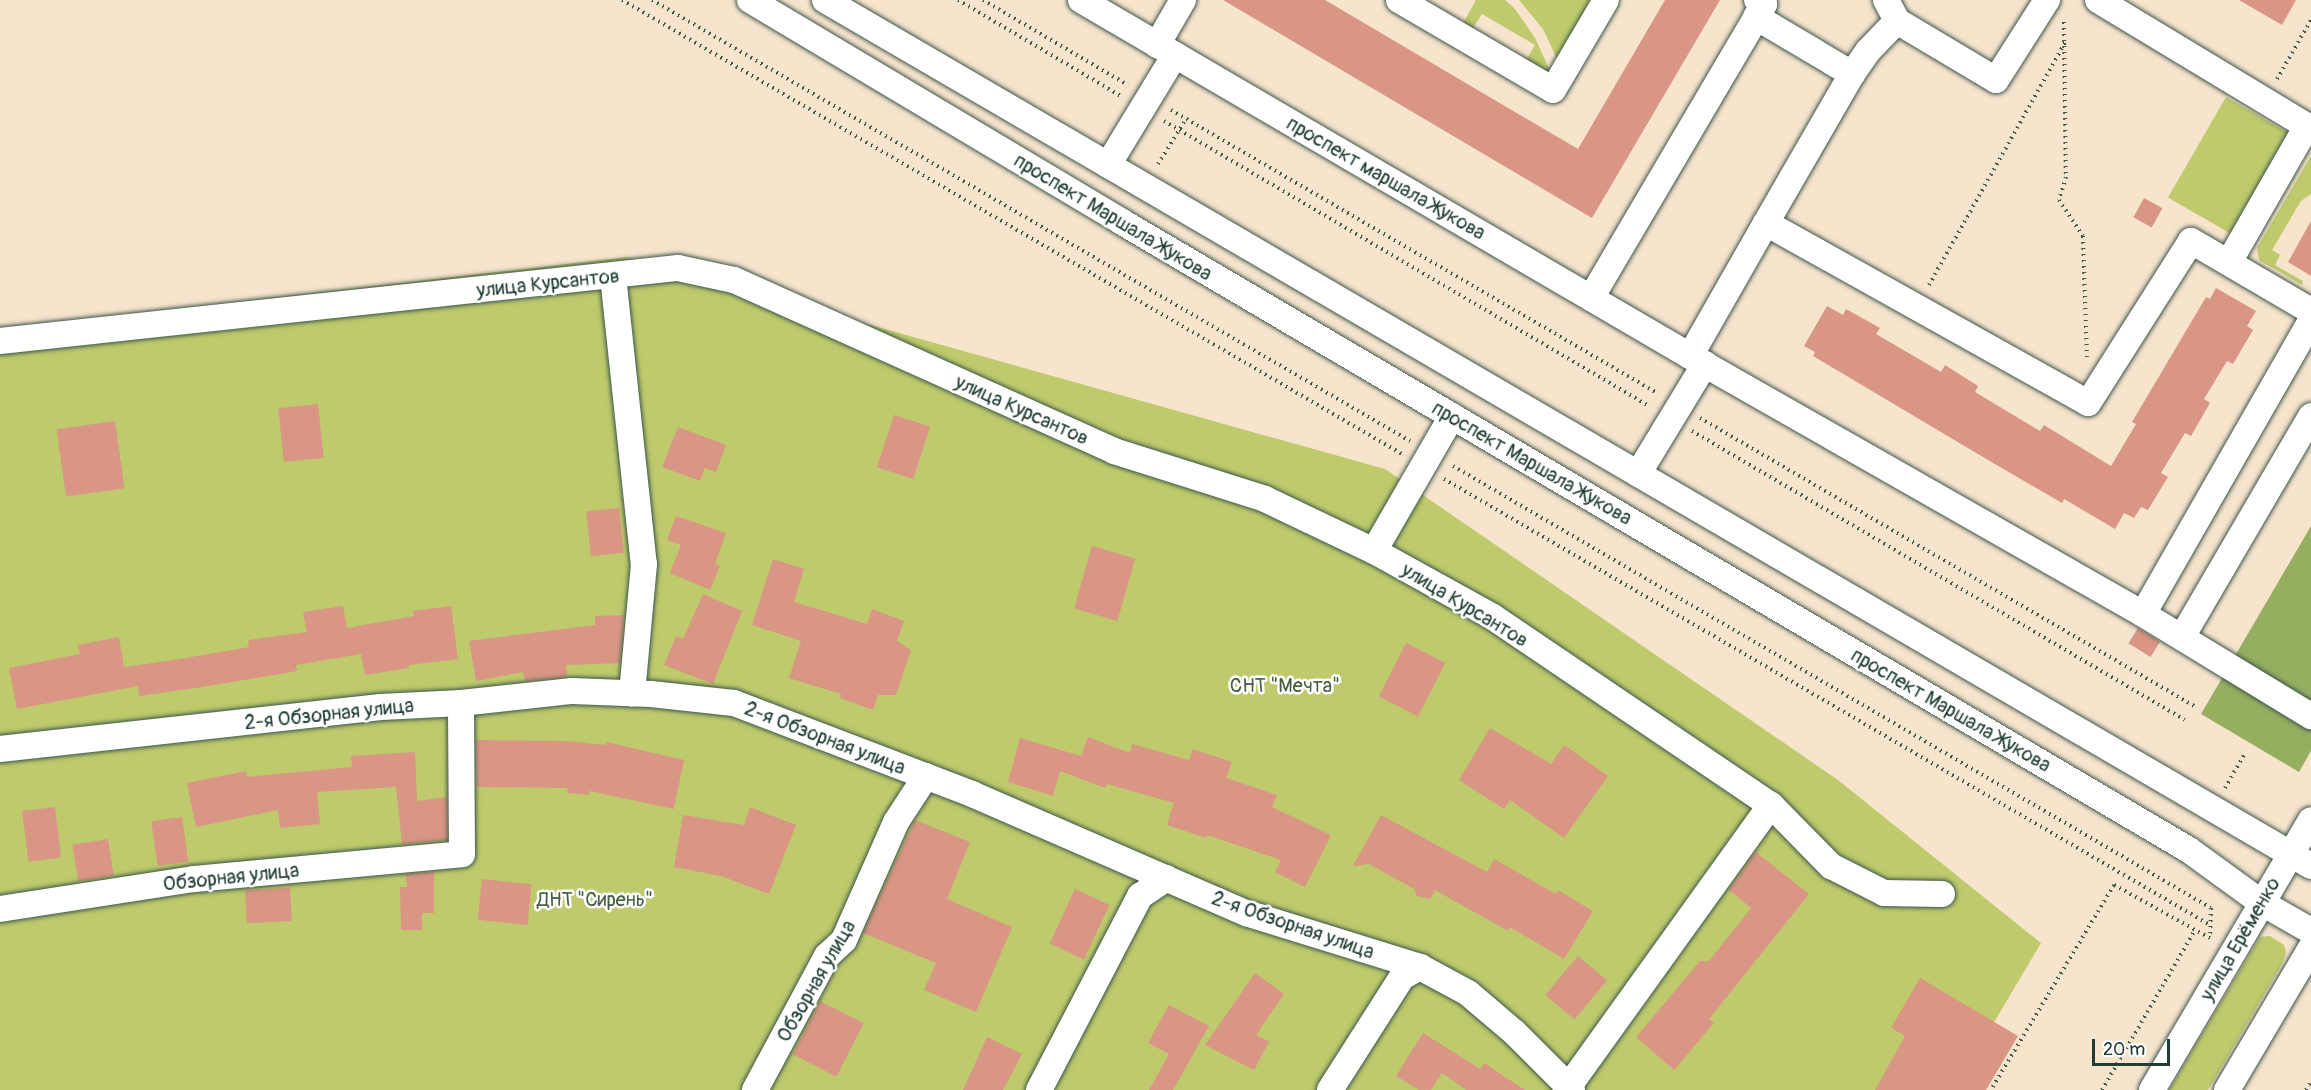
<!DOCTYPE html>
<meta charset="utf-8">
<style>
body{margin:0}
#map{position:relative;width:2311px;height:1090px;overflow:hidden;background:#f6e4cd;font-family:Pangolin,sans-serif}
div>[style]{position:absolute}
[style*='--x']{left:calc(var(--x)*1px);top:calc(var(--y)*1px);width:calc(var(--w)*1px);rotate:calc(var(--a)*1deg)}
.green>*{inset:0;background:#beca6c;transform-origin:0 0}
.forest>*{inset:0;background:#96ae60}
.building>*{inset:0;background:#d99685;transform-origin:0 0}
.path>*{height:4px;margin-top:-2px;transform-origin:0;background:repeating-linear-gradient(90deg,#3f564b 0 1.5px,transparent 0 6px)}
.roads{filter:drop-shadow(0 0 2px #3f564b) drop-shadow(0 0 2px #3f564b)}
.minor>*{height:26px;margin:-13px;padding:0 13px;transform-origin:13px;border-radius:13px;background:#fff}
span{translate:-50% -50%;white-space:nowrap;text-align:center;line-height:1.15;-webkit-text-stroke:5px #fff;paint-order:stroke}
.street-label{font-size:20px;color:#1f3d34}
.park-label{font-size:20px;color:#476042}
.scale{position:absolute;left:2092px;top:1039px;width:78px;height:27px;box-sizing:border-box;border:3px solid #1f3d34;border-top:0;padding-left:8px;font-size:18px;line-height:21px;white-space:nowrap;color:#1f3d34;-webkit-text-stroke:4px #fff;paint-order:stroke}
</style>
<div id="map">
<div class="green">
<div style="clip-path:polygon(1476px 0,1505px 0,1515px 9px,1535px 38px,1552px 75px,1525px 62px,1535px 45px,1482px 14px,1471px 31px,1462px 25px)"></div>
<div style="clip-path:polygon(1519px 0,1596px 0,1559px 63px,1543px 29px)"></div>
<div style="left:2226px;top:97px;width:72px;height:116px;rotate:30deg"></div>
<div style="clip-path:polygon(2311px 156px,2311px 194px,2301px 201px,2272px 250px,2280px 255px,2275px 265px,2303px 281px,2302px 285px,2259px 260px,2257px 248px)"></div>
<div style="clip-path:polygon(627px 257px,1385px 469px,1838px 780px,2041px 943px,1954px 1090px,0 1090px,0 329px)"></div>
<div style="clip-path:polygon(2270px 936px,2284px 945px,2286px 953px,2282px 964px,2208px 1090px,2169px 1090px,2260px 937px)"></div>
</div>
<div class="forest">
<div style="clip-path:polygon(2311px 526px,2311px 751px,2299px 772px,2201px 714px)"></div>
</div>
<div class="building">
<div style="clip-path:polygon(1223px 0,1325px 0,1578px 149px,1665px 0,1720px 0,1592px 218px)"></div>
<div style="clip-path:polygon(2239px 0,2296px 0,2282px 25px)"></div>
<div style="left:2144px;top:198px;width:21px;height:22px;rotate:29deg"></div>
<div style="clip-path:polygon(2311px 221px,2311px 276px,2288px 262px)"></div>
<div style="clip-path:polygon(2216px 288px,2256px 311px,2247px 326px,2253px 330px,2233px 364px,2227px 361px,2204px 399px,2210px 403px,2191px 436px,2185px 433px,2161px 473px,2168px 477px,2148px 510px,2141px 507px,2134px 518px,2124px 513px,2115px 529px,2064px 499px,2062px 503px,1988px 460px,1813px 356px,1815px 352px,1804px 346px,1827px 306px,1843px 315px,1846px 309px,1880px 328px,1876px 334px,1941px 372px,1945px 365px,1978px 386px,1975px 392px,2040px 431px,2044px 425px,2111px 466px,2136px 424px,2132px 422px,2206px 297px,2210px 299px)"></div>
<div style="left:318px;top:404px;width:54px;height:40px;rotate:84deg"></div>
<div style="left:894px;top:415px;width:38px;height:55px;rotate:18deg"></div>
<div style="left:115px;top:421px;width:68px;height:59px;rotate:82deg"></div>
<div style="clip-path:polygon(678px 427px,726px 445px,716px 472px,705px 468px,700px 481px,662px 467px)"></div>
<div style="left:619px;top:508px;width:45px;height:33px;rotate:84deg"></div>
<div style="clip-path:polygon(676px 516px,726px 533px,715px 564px,720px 566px,710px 590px,670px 573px,681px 545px,667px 540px)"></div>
<div style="left:1092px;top:546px;width:45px;height:65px;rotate:16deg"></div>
<div style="clip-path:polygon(773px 559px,804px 569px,794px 602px,867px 624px,872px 609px,904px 621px,897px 641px,911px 650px,896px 695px,878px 695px,873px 710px,840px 698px,841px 694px,789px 678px,801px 641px,752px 625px)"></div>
<div style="clip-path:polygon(703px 594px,742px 611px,713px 684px,664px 665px,676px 636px,683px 639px)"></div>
<div style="clip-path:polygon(343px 606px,347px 628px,414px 616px,413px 611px,451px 606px,458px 659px,409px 665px,409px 668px,365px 675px,361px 654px,296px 665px,297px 671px,196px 688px,139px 696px,138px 686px,17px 709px,9px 668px,80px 654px,78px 645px,119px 637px,124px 667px,174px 660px,249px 647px,248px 640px,307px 632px,303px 612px)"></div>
<div style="clip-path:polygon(624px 615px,620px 663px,566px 665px,567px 676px,562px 677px,525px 681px,523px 672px,476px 681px,469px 641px,595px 625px,595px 616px)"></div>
<div style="left:2138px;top:628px;width:26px;height:18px;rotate:32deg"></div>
<div style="left:1406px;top:643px;width:44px;height:60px;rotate:27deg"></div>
<div style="clip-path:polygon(1490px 728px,1551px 764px,1564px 745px,1608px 776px,1564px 838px,1510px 800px,1504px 809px,1459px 780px)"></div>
<div style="clip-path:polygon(1088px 737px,1130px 753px,1132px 744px,1189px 760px,1193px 749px,1232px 762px,1226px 778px,1277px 795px,1272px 807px,1331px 835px,1305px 887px,1275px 872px,1281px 860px,1207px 835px,1206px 838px,1167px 825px,1174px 803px,1107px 784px,1105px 788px,1060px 771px,1053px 796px,1008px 782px,1020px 738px,1081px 756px)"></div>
<div style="clip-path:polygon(476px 740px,566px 741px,605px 745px,606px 742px,684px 760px,674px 809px,589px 791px,589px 795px,567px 793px,568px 788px,477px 787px)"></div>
<div style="clip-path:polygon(415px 752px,417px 801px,447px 797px,447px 840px,402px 844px,396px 787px,317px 792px,320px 824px,280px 828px,278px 810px,196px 827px,187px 783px,246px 771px,247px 777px,352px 767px,351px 756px)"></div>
<div style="left:55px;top:807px;width:51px;height:33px;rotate:83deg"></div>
<div style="clip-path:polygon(750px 807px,796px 825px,769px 894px,721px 876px,674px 867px,683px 815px,744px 825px)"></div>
<div style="clip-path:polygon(1381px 815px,1487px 872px,1494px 859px,1556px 894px,1558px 890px,1593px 911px,1564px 959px,1510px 927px,1508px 931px,1435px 890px,1430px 899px,1417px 896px,1414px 889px,1369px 864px,1353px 866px)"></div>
<div style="left:182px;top:817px;width:45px;height:31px;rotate:82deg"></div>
<div style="clip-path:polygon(915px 820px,970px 842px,947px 899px,1012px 927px,976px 1012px,924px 990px,936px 963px,863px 933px)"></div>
<div style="left:108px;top:839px;width:37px;height:36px;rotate:81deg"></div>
<div style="clip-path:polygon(1756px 852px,1809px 894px,1709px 1019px,1714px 1023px,1674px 1070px,1636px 1037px,1700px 961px,1709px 961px,1751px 908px,1729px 890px)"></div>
<div style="clip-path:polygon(434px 872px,434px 913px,422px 913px,422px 930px,401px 930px,400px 887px,407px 887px,406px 874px)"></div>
<div style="left:482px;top:879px;width:50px;height:41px;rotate:6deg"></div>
<div style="left:290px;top:888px;width:33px;height:45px;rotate:87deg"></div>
<div style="left:1075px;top:889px;width:38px;height:60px;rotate:25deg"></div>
<div style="left:1578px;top:956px;width:38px;height:51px;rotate:40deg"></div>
<div style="clip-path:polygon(1255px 973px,1284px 994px,1256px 1035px,1269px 1042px,1254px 1070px,1205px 1045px)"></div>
<div style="clip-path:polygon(1920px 978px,2018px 1036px,1986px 1090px,1875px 1090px,1905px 1036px,1891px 1028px)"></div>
<div style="left:820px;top:1001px;width:49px;height:60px;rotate:27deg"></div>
<div style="clip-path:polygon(1169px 1005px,1209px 1026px,1173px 1090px,1149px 1090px,1169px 1054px,1148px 1043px)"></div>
<div style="clip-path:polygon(1423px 1033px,1480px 1069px,1484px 1063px,1525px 1090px,1466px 1090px,1442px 1073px,1431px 1090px,1419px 1090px,1396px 1076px)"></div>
<div style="clip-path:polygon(987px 1037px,1022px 1054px,1003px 1090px,963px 1090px)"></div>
</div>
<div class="path">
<div style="--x:622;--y:0;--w:903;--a:30.2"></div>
<div style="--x:652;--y:0;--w:877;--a:30.19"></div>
<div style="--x:958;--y:0;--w:189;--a:30.5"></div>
<div style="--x:983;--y:0;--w:168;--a:30.4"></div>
<div style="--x:2064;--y:22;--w:155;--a:89.3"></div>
<div style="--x:2066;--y:177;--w:24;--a:107"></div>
<div style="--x:2059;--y:200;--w:43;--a:56.3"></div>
<div style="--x:2083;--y:236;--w:121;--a:88.1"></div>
<div style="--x:2277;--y:79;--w:68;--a:-60"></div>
<div style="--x:1171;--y:110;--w:562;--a:30.21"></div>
<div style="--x:1164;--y:121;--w:563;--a:30.44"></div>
<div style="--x:1158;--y:164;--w:53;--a:-58.1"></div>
<div style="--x:1929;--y:285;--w:278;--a:-60.7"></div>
<div style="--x:1700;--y:418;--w:572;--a:30.24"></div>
<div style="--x:1692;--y:431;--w:571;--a:30.38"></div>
<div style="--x:1453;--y:466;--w:877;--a:30.25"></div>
<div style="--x:2211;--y:908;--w:30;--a:92"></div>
<div style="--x:2210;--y:938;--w:110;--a:-151.1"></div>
<div style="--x:2114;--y:885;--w:239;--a:121"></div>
<div style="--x:1444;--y:479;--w:886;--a:30.21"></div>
<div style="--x:2225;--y:788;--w:38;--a:-60"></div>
<div style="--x:2102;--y:1090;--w:185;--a:-59.8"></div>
<div style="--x:2306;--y:1090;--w:9;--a:-58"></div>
</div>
<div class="roads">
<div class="minor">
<div style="--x:750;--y:0;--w:433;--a:30.8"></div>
<div style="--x:1122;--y:222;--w:1238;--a:30.48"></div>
<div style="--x:2189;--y:850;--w:90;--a:36"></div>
<div style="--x:2262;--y:903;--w:56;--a:29.7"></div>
<div style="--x:825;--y:0;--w:1720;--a:30.23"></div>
<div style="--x:1081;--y:0;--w:705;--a:30.31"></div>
<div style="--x:1399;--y:0;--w:178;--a:30.3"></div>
<div style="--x:1553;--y:90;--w:104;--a:-59.5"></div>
<div style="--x:1886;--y:0;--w:24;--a:62"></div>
<div style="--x:2098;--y:0;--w:244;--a:31.1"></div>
<div style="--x:2307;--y:126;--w:157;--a:119.8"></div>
<div style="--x:1756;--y:17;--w:112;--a:30.7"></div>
<div style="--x:1157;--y:45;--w:52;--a:-60"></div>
<div style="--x:1108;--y:165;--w:129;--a:-58.7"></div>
<div style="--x:1766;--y:223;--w:172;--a:-60"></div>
<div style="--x:1852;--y:74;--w:28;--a:-55"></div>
<div style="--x:1868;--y:51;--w:42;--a:-46"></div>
<div style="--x:1897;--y:21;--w:115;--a:30.8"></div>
<div style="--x:1996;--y:80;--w:95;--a:-57.5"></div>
<div style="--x:613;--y:276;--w:290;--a:83.9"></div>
<div style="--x:644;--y:564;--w:130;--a:95.3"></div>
<div style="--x:1591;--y:298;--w:341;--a:-59.5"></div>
<div style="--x:1764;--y:4;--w:8;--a:-150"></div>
<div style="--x:2311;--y:311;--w:139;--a:-149.7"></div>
<div style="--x:2191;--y:241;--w:192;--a:122.4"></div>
<div style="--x:2088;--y:403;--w:369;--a:-150.8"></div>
<div style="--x:1766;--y:223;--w:153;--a:119.7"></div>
<div style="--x:1690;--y:356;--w:521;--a:29.66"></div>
<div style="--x:2143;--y:614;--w:338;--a:-60.2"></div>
<div style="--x:0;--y:341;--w:682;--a:-6.15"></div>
<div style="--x:678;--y:268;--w:57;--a:12.1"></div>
<div style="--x:734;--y:280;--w:417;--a:24.2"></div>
<div style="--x:1114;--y:451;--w:158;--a:17.6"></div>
<div style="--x:1265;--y:499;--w:121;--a:25.5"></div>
<div style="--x:1374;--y:551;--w:136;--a:29"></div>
<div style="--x:1493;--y:617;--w:336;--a:34.1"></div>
<div style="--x:1771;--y:805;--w:86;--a:45.5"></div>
<div style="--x:1831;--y:866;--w:59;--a:27"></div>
<div style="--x:1884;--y:893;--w:58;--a:1"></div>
<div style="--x:1638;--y:474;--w:129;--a:-58.7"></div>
<div style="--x:1374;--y:551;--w:156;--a:-60"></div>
<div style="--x:2143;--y:614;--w:197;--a:31.3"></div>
<div style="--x:2182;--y:637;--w:256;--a:-59.7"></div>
<div style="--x:0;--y:749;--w:383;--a:-6.3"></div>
<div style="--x:381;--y:707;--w:80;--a:-2.9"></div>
<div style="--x:461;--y:703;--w:112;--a:-6.2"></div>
<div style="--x:572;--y:691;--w:79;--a:2.2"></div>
<div style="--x:651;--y:694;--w:83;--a:6.2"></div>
<div style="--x:734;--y:703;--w:255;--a:20.9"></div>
<div style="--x:972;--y:794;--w:299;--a:23.5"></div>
<div style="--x:1246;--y:913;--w:182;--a:17.2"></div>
<div style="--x:1420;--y:967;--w:55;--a:28.4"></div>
<div style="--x:1468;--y:993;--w:60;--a:40.3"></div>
<div style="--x:1514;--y:1032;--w:82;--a:45"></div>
<div style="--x:0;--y:909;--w:196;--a:-8.8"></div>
<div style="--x:194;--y:879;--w:269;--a:-5.3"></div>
<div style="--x:462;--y:854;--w:151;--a:-90.4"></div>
<div style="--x:755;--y:1090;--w:152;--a:-61.8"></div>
<div style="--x:827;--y:956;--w:23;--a:-43"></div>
<div style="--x:844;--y:940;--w:129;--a:-66.2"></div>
<div style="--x:896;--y:822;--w:55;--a:-56.9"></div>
<div style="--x:1039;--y:1090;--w:219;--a:-62.5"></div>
<div style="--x:1140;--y:896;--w:32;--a:-34"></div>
<div style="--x:1330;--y:1090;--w:134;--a:-57.5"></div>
<div style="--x:1402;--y:977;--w:21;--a:-29"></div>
<div style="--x:1566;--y:1090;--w:351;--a:-54.3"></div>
<div style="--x:2152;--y:1090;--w:313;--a:-59.5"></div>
<div style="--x:2227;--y:1090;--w:165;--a:-59.4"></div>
</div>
</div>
<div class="street-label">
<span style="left:1386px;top:178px;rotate:30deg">проспект маршала Жукова</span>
<span style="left:1113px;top:217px;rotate:31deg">проспект Маршала Жукова</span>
<span style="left:548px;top:283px;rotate:-6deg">улица Курсантов</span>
<span style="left:1022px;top:410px;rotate:24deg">улица Курсантов</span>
<span style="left:1532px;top:463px;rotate:30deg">проспект Маршала Жукова</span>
<span style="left:1465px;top:605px;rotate:31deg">улица Курсантов</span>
<span style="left:1951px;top:710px;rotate:30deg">проспект Маршала Жукова</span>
<span style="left:329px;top:714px;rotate:-6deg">2-я Обзорная улица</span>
<span style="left:825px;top:738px;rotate:21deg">2-я Обзорная улица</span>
<span style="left:231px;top:877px;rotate:-6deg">Обзорная улица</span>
<span style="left:1293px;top:925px;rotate:19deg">2-я Обзорная улица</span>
<span style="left:2240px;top:939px;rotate:-60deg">улица Ерёменко</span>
<span style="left:816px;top:981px;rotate:-60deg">Обзорная улица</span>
</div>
<div class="park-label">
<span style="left:1285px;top:685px">СНТ "Мечта"</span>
<span style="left:595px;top:899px">ДНТ "Сирень"</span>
</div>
<div class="scale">20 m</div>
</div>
